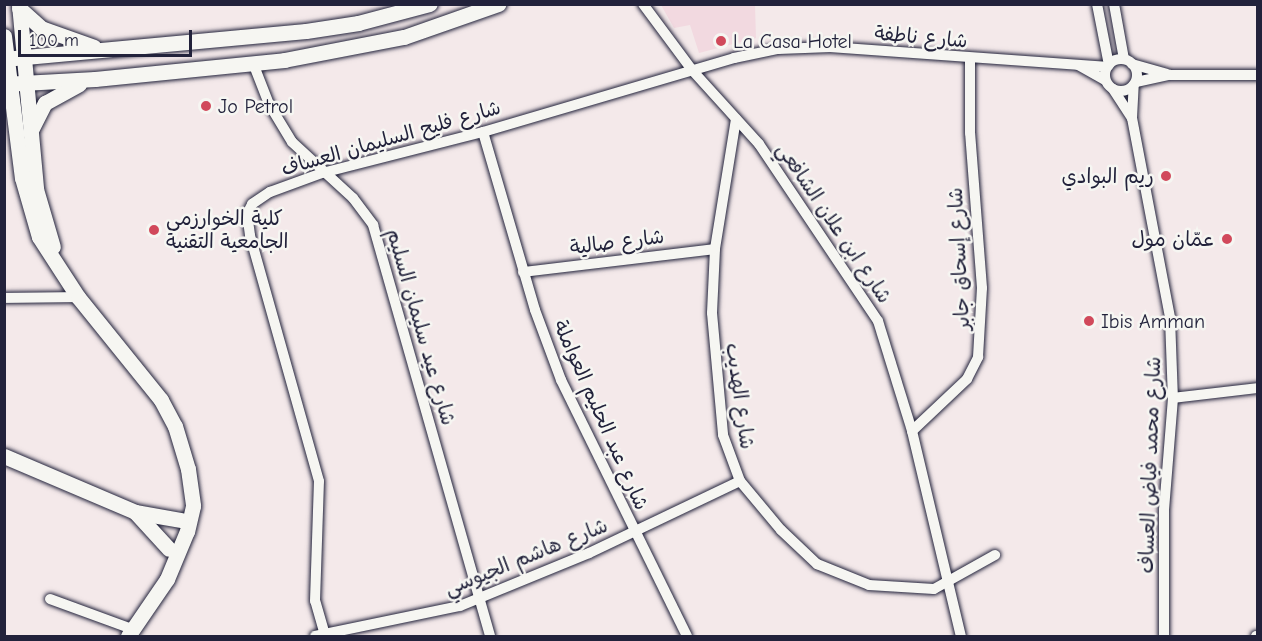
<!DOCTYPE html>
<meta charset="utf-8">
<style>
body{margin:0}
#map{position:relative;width:1262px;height:641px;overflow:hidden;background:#f4e9ea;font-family:"Comic Neue","Playpen Sans Arabic",sans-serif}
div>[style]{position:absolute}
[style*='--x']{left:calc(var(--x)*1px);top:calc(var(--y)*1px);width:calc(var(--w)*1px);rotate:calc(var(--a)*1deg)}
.built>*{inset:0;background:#f2d9e0}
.roads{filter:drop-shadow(0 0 2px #22223b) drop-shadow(0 0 2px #22223b)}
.street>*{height:10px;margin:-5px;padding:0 5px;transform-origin:5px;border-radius:5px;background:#f6f6f2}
.street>.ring{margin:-5px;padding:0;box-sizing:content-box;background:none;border:10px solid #f6f6f2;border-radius:50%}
.secondary>*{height:15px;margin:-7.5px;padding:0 7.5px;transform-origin:7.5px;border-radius:7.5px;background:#f6f6f2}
.dots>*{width:16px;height:16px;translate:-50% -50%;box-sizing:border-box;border:3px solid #f6f6f2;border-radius:50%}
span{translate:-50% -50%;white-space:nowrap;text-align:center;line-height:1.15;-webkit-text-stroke:5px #f6f6f2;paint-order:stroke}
.street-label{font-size:20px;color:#22223b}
.poi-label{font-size:20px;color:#22223b}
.left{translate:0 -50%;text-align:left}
.right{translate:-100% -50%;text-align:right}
.frame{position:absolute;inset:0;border:6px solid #22223b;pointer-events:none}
.scale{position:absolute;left:18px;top:30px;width:174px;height:27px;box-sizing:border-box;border:3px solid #22223b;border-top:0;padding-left:8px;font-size:18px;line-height:21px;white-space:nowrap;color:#22223b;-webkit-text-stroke:4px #f6f6f2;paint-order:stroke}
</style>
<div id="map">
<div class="built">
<div style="clip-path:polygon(661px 5px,755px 5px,756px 38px,699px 53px,690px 25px,674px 28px)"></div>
</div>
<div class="roads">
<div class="street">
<div style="--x:643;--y:4;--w:82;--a:53.4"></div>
<div style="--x:692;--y:70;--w:100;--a:47.8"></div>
<div style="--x:759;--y:144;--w:213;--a:56.1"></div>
<div style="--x:878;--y:321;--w:115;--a:72.8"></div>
<div style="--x:912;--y:431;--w:211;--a:76.6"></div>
<div style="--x:1097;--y:4;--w:62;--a:78.9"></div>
<div style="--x:1114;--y:4;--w:56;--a:79.7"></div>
<div class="ring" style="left:1105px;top:59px;width:22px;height:22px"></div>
<div style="--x:253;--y:63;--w:44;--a:68.7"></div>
<div style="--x:269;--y:104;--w:44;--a:58.8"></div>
<div style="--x:292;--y:142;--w:83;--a:42.6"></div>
<div style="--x:353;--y:198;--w:34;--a:53"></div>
<div style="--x:373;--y:225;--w:427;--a:74.1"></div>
<div style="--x:1132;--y:64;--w:36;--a:16"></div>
<div style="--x:1078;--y:65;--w:31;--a:29"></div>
<div style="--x:1136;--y:82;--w:35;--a:-12"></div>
<div style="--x:1170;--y:75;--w:88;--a:0"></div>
<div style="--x:1113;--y:89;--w:35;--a:57"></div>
<div style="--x:1132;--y:118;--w:204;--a:79.2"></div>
<div style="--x:1170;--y:318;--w:80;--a:87.9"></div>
<div style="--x:1173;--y:398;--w:112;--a:94.6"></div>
<div style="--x:1164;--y:510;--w:126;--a:90"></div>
<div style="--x:1132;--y:118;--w:33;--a:-87"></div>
<div style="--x:736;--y:119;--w:132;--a:99.2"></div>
<div style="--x:715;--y:249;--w:64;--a:92.7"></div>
<div style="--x:712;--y:313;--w:122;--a:84.8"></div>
<div style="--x:723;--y:435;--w:49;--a:69.7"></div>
<div style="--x:740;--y:481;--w:64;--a:50.1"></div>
<div style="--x:781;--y:530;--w:50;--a:43.4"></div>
<div style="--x:817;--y:564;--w:56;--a:22"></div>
<div style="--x:869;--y:585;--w:65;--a:3.5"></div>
<div style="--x:934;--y:589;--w:70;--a:-29.1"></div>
<div style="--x:483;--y:132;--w:185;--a:73.7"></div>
<div style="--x:535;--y:310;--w:75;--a:69.6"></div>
<div style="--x:561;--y:380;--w:285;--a:63.8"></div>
<div style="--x:523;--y:272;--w:193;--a:-6.8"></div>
<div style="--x:4;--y:298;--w:74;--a:-0.8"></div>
<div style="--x:1173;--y:398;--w:86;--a:-6.7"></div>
<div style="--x:912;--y:431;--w:76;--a:-43.4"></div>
<div style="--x:967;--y:379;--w:25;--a:-63"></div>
<div style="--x:978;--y:357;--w:69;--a:-86.7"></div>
<div style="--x:982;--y:288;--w:155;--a:-94.4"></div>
<div style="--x:970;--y:133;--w:74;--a:-90"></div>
<div style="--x:50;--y:599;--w:87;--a:20.1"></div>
<div style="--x:325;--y:635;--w:35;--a:-106"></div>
<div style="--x:315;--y:601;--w:120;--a:-88.1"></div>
<div style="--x:319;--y:481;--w:255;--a:-105.7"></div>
<div style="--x:250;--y:235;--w:21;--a:-98"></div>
<div style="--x:247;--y:214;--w:11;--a:-63"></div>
<div style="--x:252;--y:204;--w:22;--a:-34"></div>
<div style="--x:270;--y:192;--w:55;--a:-20.1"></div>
<div style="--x:322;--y:173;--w:166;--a:-14.3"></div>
<div style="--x:483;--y:132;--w:262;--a:-16.4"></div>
<div style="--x:734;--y:58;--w:45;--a:-11.6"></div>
<div style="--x:778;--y:49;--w:53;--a:-2.2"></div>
<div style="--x:831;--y:47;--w:277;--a:4.1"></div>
<div style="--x:315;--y:636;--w:148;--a:-11.7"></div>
<div style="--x:460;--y:606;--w:139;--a:-22.3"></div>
<div style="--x:589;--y:553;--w:167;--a:-25.5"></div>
<div style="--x:1256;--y:636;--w:2;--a:0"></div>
</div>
<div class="secondary">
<div style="--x:19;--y:4;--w:186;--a:84.7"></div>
<div style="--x:36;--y:189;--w:60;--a:73.7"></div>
<div style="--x:19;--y:8;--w:30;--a:42"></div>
<div style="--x:41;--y:28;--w:56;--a:19.7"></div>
<div style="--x:4;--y:36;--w:143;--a:82.8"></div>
<div style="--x:22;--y:178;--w:61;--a:73.9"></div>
<div style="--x:39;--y:237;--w:72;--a:57"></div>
<div style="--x:78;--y:297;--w:132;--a:51.1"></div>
<div style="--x:161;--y:400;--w:30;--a:62"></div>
<div style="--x:175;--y:426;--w:45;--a:73.2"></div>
<div style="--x:188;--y:469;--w:37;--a:82"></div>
<div style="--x:193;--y:506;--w:26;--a:103"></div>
<div style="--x:187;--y:531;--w:52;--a:112.6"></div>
<div style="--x:167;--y:579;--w:69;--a:124.4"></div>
<div style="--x:4;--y:59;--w:303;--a:-5.3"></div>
<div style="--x:306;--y:31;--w:53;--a:-8.7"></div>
<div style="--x:358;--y:23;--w:74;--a:-14.8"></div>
<div style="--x:4;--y:84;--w:91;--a:-3.1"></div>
<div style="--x:95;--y:79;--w:190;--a:-5.7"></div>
<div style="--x:284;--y:60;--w:122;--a:-10.9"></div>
<div style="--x:404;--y:37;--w:100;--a:-19.3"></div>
<div style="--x:30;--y:132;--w:33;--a:-63"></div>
<div style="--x:45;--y:103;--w:39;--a:-29"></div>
<div style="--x:4;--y:456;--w:142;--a:23.1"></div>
<div style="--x:135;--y:512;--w:47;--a:9.9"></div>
<div style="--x:135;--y:512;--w:50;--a:47.4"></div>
</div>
</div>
<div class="dots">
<div style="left:721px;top:41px;background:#d1495b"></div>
<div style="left:206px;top:106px;background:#d1495b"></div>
<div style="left:1166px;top:176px;background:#d1495b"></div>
<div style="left:154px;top:230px;background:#d1495b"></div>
<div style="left:1227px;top:239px;background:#d1495b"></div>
<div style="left:1089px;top:321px;background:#d1495b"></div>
</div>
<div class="street-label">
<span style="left:921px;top:37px;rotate:5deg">شارع ناطفة</span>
<span style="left:391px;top:138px;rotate:-16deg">شارع فليح السليمان العساف</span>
<span style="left:834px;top:223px;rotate:56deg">شارع ابن علان الشافعي</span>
<span style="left:617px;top:242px;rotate:-7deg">شارع صالية</span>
<span style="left:959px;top:259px;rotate:-93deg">شارع إسحاق جابر</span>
<span style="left:421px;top:327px;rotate:74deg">شارع عيد سليمان السليم</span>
<span style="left:740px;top:396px;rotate:82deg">شارع الهديب</span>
<span style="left:601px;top:415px;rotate:66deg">شارع عبد الحليم العواملة</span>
<span style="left:1150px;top:465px;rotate:-88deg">شارع محمد فياض العساف</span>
<span style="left:526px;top:557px;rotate:-22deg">شارع هاشم الجيوسي</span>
</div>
<div class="poi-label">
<span class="left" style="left:733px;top:41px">La Casa Hotel</span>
<span class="left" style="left:218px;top:106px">Jo Petrol</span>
<span class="right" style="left:1154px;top:176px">ريم البوادي</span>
<span class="left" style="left:166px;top:230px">كلية الخوارزمي<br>الجامعية التقنية</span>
<span class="right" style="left:1215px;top:239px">عمّان مول</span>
<span class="left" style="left:1101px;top:321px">Ibis Amman</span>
</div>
<div class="frame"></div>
<div class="scale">100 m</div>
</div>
